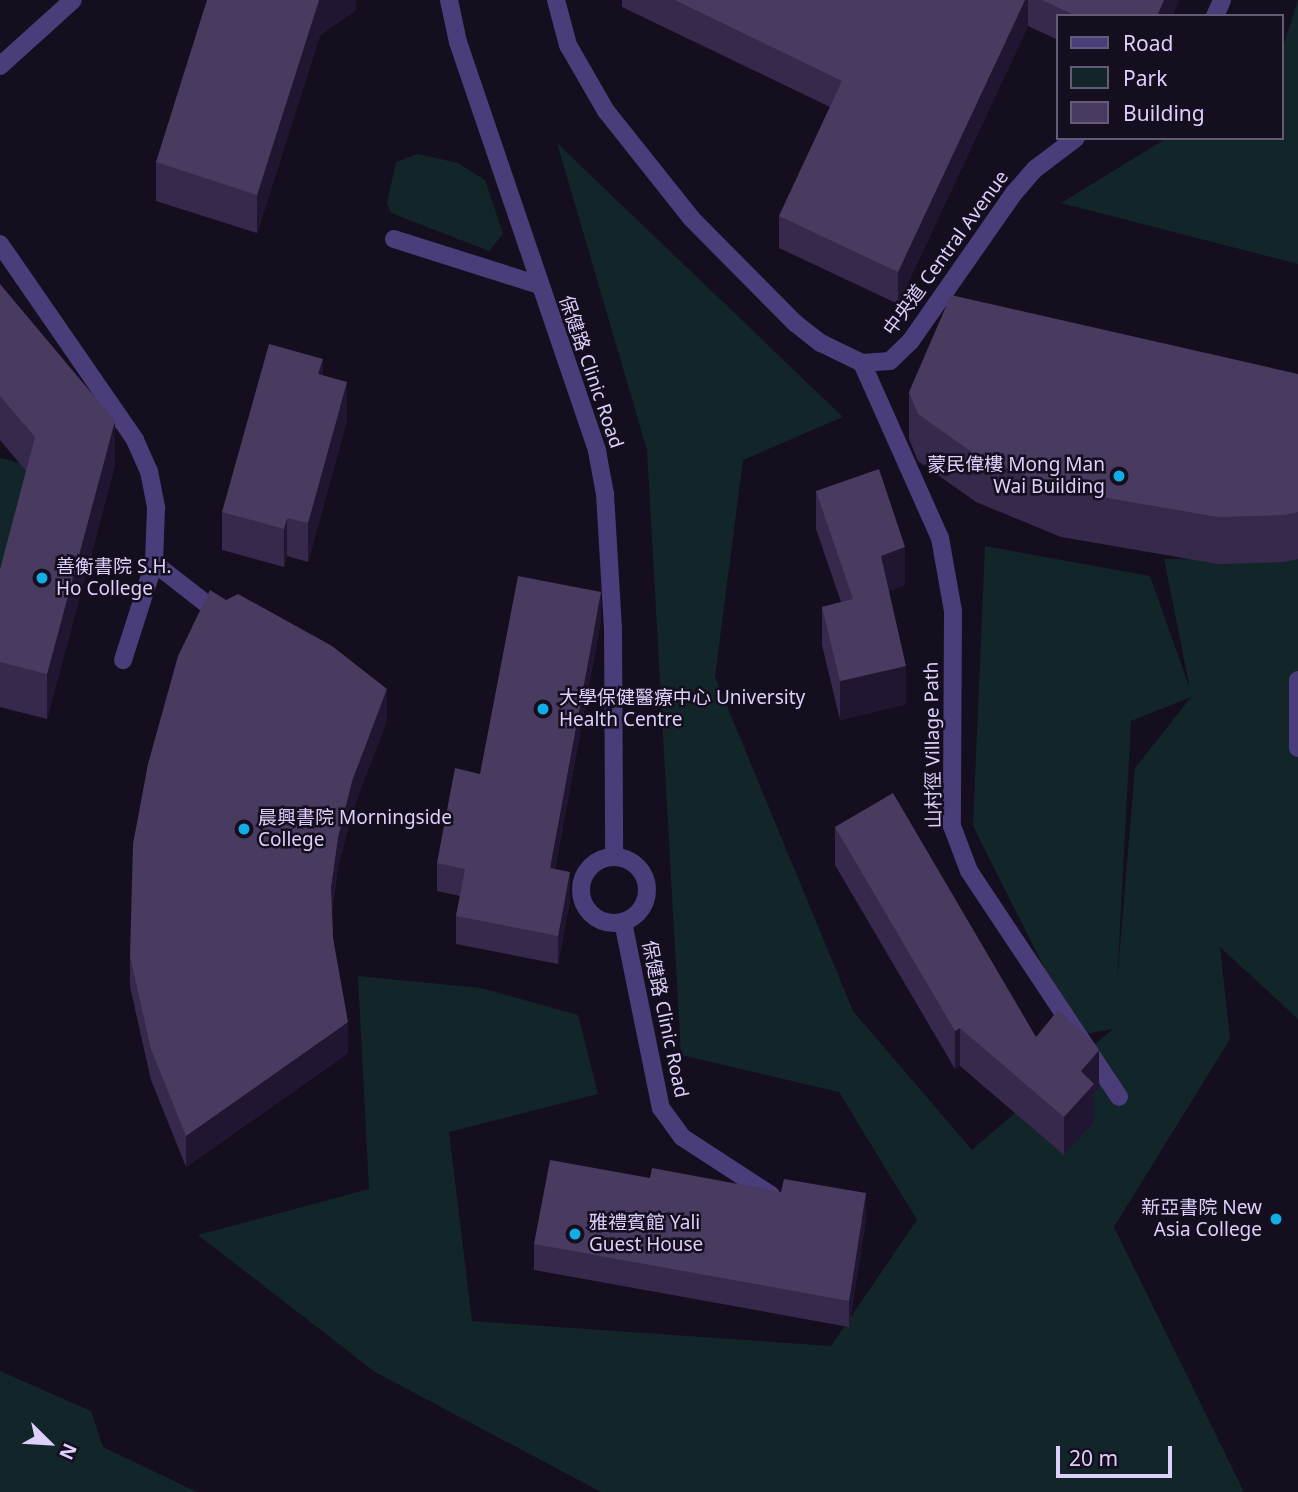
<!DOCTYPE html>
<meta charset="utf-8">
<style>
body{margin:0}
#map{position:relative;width:1298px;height:1492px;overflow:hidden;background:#140e1f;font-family:"Noto Sans","Noto Sans TC",sans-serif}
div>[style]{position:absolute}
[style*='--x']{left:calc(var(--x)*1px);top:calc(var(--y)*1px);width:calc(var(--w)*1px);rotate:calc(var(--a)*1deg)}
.green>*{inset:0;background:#122629}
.lane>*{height:18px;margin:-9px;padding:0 9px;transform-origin:9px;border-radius:9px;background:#4a3d7a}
.street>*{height:18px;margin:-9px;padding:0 9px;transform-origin:9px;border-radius:9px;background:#4a3d7a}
.street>.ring{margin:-9px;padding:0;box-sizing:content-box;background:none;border:18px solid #4a3d7a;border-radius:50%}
.wall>*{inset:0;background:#36294c}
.shaded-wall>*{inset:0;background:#211632}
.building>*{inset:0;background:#483b5f}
.dots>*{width:19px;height:19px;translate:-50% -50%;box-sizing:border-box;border:4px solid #140e1f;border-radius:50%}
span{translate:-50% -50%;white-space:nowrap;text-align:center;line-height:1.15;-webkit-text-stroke:5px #140e1f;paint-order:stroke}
.street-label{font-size:19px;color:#ddd1fb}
.poi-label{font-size:19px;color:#ddd1fb}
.right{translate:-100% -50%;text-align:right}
.left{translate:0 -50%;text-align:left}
.legend{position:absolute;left:1056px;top:14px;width:228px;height:126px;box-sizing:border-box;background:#140e1f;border:2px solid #645c77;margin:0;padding:9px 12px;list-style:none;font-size:21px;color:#ddd1fb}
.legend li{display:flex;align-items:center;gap:14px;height:35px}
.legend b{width:35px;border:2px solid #645c77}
.north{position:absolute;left:14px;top:1408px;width:70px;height:70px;-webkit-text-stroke:5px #140e1f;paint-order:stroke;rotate:114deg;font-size:19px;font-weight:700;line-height:28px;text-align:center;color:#ddd1fb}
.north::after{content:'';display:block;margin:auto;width:24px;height:32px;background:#ddd1fb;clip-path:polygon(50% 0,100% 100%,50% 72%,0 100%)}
.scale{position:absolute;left:1056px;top:1446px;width:116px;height:32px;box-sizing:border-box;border:4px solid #ddd1fb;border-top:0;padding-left:9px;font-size:21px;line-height:24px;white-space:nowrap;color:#ddd1fb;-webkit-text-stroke:5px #140e1f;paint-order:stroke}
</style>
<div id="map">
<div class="green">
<div style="clip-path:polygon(1298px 0,1298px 264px,1061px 203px,1167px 138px,1282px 138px,1282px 50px)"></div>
<div style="clip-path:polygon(evenodd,557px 143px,843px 417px,743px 460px,715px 677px,853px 1011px,972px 1150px,1113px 1029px,1078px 1035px,973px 826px,985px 546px,1150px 576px,1190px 689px,1164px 559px,1298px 557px,1298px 1019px,1220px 947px,1230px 1039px,1114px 1227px,1244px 1492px,601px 1492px,375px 1372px,198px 1235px,369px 1189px,358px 976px,481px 988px,578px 1015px,598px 1094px,449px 1132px,472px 1321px,831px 1346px,917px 1220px,839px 1092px,681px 1055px,647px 450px,557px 143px,1191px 697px,1135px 768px,1117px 983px,1131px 721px,1191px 697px)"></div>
<div style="clip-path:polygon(418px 154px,458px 163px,485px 180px,503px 234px,489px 251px,391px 213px,387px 203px,396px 162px)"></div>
<div style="clip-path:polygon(0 458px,19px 463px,35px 482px,0 615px)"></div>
<div style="clip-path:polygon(0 1371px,91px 1411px,103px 1447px,197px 1492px,0 1492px)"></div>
</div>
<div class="lane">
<div style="--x:394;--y:239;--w:152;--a:17.6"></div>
<div style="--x:0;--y:244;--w:238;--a:55.4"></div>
<div style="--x:135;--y:440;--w:34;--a:66"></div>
<div style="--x:149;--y:471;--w:38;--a:79"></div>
<div style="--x:156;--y:508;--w:55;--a:92.1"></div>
<div style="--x:154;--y:563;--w:102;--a:107.7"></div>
<div style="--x:862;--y:363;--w:192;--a:66"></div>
<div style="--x:940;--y:538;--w:74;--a:79.9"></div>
<div style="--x:953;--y:611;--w:215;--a:90.3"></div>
<div style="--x:952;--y:826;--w:48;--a:69.3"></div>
<div style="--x:969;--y:871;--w:271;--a:56.4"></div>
<div style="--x:154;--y:563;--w:86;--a:37.9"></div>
<div style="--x:1298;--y:680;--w:68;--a:90"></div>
<div style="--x:623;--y:922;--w:190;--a:78.5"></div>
<div style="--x:661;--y:1108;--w:36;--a:54"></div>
<div style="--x:682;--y:1137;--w:106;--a:33.1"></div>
</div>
<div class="street">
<div style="--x:449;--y:0;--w:43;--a:77.9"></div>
<div style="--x:458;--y:42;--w:432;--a:71.2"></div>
<div style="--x:597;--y:451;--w:44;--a:79.5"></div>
<div style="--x:605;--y:494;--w:134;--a:86.6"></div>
<div style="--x:613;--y:628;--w:229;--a:89.7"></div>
<div style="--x:556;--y:0;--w:47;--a:75.1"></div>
<div style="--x:568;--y:45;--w:76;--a:60.1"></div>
<div style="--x:606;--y:111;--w:137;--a:51.5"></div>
<div style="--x:691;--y:218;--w:148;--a:45.3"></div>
<div style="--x:795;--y:323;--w:33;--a:38"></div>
<div style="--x:821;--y:343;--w:46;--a:26"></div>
<div style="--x:862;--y:363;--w:28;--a:-4"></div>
<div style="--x:890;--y:361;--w:28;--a:-44"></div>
<div style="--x:910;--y:342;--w:182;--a:-55.1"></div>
<div style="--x:1014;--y:193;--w:32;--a:-49"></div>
<div style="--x:1035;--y:169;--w:51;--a:-37.1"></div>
<div style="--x:1215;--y:16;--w:17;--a:-66"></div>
<div style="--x:0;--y:66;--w:98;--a:-42.1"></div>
<div class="ring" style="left:581px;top:857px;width:48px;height:48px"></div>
</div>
<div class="wall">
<div style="clip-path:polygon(231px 0,356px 0,356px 10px,320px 35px,257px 233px,156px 201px,156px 162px)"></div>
<div style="clip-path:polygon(622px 0,1179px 0,1172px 16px,1058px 16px,1058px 40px,1028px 26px,898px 304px,779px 248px,779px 216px,830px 107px,622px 7px)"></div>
<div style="clip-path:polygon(0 284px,115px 465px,47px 719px,0 707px,0 570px,26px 471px,0 440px)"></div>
<div style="clip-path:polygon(1298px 374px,1298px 559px,1285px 562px,1218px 564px,1061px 537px,976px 502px,918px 461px,909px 439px,909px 392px)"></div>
<div style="clip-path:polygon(323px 375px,347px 420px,308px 562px,287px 556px,284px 567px,222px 550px,222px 512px)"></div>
<div style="clip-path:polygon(816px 491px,905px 585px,889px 591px,906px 704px,840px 720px,822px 645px,822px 607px,841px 602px,816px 529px)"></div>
<div style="clip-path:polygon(601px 620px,555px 869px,570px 900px,558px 964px,456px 944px,456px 916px,460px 896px,437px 891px,437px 863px)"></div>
<div style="clip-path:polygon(387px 720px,352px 812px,338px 867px,332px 911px,333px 938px,348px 1053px,186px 1167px,151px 1080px,130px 987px,130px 956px)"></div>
<div style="clip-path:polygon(835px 827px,1036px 1037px,1099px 1088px,1094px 1094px,1094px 1122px,1064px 1155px,960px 1066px,955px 1069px,835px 865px)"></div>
<div style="clip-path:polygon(866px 1219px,849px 1327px,534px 1270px,534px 1244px)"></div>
</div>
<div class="shaded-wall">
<div style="clip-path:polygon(319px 0,356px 0,356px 10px,320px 35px,257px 233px,257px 195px)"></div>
<div style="clip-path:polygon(1025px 0,1028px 0,1028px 26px,898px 304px,898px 272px)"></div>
<div style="clip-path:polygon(1164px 0,1179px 0,1172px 16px,1157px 16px)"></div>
<div style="clip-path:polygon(323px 359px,323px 397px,318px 374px)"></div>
<div style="clip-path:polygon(347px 382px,347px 420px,308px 562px,308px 523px)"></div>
<div style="clip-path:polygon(115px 421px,115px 465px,47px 719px,47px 674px)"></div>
<div style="clip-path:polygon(287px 518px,287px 556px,284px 567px,284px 529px)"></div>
<div style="clip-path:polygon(905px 547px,905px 585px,881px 594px,881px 556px)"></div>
<div style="clip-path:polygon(601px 592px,601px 620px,550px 896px,550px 868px)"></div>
<div style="clip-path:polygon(906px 666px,906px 704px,840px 720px,840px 681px)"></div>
<div style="clip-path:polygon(387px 689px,387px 720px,352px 812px,338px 867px,331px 917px,331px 887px,338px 837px,352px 781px)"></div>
<div style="clip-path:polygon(570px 872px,570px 900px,558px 964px,558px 936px)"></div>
<div style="clip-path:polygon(348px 1022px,348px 1053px,186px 1167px,186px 1136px)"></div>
<div style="clip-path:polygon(960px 1028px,960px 1066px,955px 1069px,955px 1031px)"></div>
<div style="clip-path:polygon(1099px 1050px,1099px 1088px,1094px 1094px,1094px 1122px,1064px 1155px,1064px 1117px,1081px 1071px)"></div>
<div style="clip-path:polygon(866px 1193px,866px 1219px,849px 1327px,849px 1301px)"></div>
</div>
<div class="building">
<div style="clip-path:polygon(207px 0,319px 0,257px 195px,156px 162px)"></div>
<div style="clip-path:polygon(675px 0,1025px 0,898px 272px,779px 216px,842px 81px)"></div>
<div style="clip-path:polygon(1042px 0,1164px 0,1157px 16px,1076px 16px)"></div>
<div style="clip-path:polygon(0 284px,115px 421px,47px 674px,0 662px,0 570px,35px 437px,0 396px)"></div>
<div style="clip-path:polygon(951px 295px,1298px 374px,1298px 512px,1285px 515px,1218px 517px,1061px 490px,976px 455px,918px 414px,909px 392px)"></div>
<div style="clip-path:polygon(269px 344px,323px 359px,318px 374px,347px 382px,308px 523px,287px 518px,284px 529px,222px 512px)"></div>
<div style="clip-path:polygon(879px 469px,905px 547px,881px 556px,906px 666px,840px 681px,822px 607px,853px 599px,816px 491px)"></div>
<div style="clip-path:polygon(518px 576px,601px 592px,550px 868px,570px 872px,558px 936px,456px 916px,465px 869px,437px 863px,455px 768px,480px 774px)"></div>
<div style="clip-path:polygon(210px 590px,226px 600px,238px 594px,332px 646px,387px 689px,352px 781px,338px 837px,331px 887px,333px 938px,348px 1022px,186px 1136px,151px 1049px,130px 956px,133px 844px,148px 764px,178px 656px)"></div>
<div style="clip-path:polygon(893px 793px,1036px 1037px,1058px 1010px,1095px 1044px,1099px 1050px,1081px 1071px,1094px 1084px,1064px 1117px,960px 1028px,955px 1031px,835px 827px)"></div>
<div style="clip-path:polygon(550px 1160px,650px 1178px,652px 1168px,781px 1192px,784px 1179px,866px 1193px,849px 1301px,534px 1244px)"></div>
</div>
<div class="dots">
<div style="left:1119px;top:476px;background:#13ade5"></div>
<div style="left:42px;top:578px;background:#13ade5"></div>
<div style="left:543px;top:709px;background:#13ade5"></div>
<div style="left:244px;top:829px;background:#13ade5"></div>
<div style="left:1276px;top:1219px;background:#13ade5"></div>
<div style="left:575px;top:1234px;background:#13ade5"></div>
</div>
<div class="street-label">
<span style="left:946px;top:253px;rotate:-54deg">中央道 Central Avenue</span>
<span style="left:591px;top:372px;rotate:71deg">保健路 Clinic Road</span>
<span style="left:933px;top:745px;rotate:-91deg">山村徑 Village Path</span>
<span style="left:665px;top:1019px;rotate:78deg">保健路 Clinic Road</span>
</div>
<div class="poi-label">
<span class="right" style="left:1105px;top:476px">蒙民偉樓 Mong Man<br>Wai Building</span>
<span class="left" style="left:56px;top:578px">善衡書院 S.H.<br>Ho College</span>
<span class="left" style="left:559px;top:709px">大學保健醫療中心 University<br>Health Centre</span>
<span class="left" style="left:258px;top:829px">晨興書院 Morningside<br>College</span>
<span class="right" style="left:1262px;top:1219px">新亞書院 New<br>Asia College</span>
<span class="left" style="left:589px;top:1234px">雅禮賓館 Yali<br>Guest House</span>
</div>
<ul class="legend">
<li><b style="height:9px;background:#4a3d7a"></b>Road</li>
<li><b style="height:19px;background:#122629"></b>Park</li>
<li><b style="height:19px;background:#483b5f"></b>Building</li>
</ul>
<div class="north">N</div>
<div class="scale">20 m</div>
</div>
